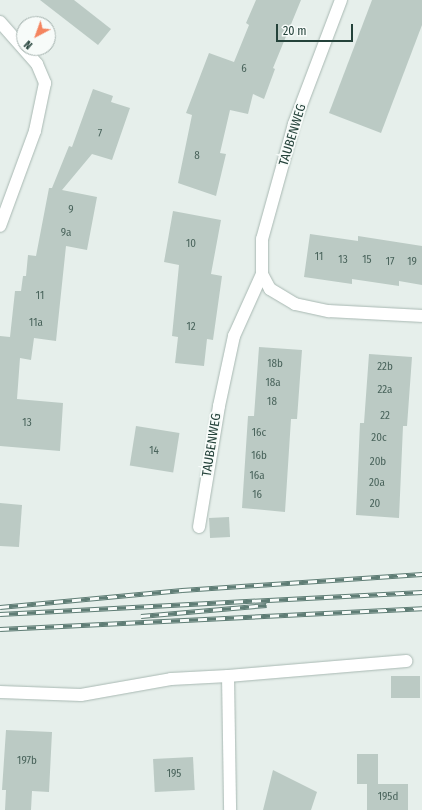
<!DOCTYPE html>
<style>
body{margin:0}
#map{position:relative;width:422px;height:810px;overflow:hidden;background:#e6efeb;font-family:"Fira Sans Condensed",sans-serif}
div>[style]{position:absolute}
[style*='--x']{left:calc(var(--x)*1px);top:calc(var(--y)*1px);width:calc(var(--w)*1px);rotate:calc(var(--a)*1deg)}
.building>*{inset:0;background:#bbcac4;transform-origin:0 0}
.roads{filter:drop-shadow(0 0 1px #a8b8b2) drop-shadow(0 0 1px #a8b8b2)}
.minor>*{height:12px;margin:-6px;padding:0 6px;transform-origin:6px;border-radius:6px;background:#fff}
.rail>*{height:4.5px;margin-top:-2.25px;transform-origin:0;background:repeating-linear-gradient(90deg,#f7fbf9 0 9px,#5f7d75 0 18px);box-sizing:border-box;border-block:1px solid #5f7d75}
span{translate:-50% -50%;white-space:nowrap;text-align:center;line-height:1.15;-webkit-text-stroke:3.5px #f7fbf9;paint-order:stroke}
.number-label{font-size:11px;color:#4a645c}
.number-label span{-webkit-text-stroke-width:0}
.street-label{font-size:13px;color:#24423a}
.north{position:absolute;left:16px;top:16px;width:40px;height:40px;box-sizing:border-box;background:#f7fbf9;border:1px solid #a3b1ad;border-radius:50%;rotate:221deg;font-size:11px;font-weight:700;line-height:16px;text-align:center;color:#24423a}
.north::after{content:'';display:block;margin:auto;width:14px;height:18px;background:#f4845f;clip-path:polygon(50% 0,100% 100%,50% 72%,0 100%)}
.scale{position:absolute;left:276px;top:24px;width:77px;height:18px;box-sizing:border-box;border:2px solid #24423a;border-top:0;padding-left:5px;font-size:12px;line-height:14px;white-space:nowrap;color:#24423a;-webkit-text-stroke:3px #f7fbf9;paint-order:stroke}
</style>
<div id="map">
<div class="building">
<div style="clip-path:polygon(40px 0,74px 0,111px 29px,98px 45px)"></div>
<div style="clip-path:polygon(256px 0,301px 0,273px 68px,275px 69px,264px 99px,253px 94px,248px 114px,230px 110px,220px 153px,226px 154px,216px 196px,178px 183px,192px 115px,186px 113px,209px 53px,234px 62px,249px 25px,246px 23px)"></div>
<div style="clip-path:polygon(372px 0,422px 0,422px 25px,381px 133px,329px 113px)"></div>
<div style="clip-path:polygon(93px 89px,113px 96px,111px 102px,130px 108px,112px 160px,92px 154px,62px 190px,97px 197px,87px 250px,66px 246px,56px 341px,34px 338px,31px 360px,20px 358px,17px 399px,63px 403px,60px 451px,0 446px,0 336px,10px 337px,15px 291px,21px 291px,23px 276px,26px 276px,28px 255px,36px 256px,49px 188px,52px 188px,69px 146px,72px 147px)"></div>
<div style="clip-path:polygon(173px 211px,221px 220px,211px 274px,222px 276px,213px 340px,207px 339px,204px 366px,175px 363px,178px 337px,172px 336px,179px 265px,164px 262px)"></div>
<div style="clip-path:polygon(310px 234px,358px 241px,358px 236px,422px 246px,422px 285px,399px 281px,399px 286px,352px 279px,352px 284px,304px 277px)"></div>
<div style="clip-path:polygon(259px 347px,302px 350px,297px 419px,291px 419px,285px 512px,242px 508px,248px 416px,254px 416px)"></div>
<div style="clip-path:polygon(369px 354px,412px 357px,407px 426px,403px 426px,399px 518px,356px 515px,360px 423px,364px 423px)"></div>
<div style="left:136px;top:426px;width:44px;height:40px;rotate:9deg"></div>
<div style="clip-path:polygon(0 503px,22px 505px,19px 547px,0 546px)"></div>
<div style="left:229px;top:517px;width:20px;height:20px;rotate:87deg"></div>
<div style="left:391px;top:676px;width:29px;height:22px"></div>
<div style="clip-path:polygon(6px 730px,52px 732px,49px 792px,32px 791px,31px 810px,5px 810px,6px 790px,2px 790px)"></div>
<div style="clip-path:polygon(357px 754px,378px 754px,378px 784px,408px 784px,408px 810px,367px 810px,367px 784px,371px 784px,357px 784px)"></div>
<div style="left:193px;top:757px;width:33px;height:40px;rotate:87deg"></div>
<div style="clip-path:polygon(273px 770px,317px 792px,311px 810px,263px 810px)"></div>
</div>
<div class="roads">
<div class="minor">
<div style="--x:341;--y:0;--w:133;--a:110.8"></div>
<div style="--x:294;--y:124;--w:119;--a:105.5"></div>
<div style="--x:262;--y:239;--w:35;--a:90"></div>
<div style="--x:262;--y:274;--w:17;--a:62"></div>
<div style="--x:270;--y:289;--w:29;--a:31"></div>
<div style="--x:295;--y:304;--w:35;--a:12"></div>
<div style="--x:329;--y:311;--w:93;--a:3.1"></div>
<div style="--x:0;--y:22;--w:56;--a:48.6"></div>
<div style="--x:37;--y:64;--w:21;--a:67"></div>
<div style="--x:45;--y:83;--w:49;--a:101.8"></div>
<div style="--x:35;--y:131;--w:101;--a:110.2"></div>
<div style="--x:199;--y:527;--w:123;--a:-80.6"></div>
<div style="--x:219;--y:406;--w:72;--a:-77.9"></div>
<div style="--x:234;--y:336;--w:68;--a:-65.7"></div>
<div style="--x:228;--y:676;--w:134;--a:89.1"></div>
<div style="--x:0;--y:692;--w:81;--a:2.1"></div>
<div style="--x:81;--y:695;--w:91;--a:-10.1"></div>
<div style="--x:171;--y:679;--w:57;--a:-3"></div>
<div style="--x:228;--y:676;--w:179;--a:-4.8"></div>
</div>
</div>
<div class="rail">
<div style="--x:0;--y:607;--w:183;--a:-5.3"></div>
<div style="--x:182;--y:590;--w:241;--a:-3.8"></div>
<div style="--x:0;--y:614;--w:423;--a:-3"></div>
<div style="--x:141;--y:616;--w:126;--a:-5"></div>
<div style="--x:0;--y:629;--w:423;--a:-2.8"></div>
</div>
<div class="number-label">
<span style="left:244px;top:69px">6</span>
<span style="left:100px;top:134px">7</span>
<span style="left:197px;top:156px">8</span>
<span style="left:71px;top:210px">9</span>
<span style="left:66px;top:233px">9a</span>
<span style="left:191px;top:244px">10</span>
<span style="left:319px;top:257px">11</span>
<span style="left:343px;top:260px">13</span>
<span style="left:367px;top:260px">15</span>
<span style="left:390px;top:262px">17</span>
<span style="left:412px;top:262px">19</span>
<span style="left:40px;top:296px">11</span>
<span style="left:36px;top:323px">11a</span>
<span style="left:191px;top:327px">12</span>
<span style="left:275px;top:364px">18b</span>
<span style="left:385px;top:367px">22b</span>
<span style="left:273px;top:383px">18a</span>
<span style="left:385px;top:390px">22a</span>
<span style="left:272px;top:402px">18</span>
<span style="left:385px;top:416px">22</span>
<span style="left:27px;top:423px">13</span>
<span style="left:259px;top:433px">16c</span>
<span style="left:379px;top:438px">20c</span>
<span style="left:154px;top:451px">14</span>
<span style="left:259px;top:456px">16b</span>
<span style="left:378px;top:462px">20b</span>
<span style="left:257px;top:476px">16a</span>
<span style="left:377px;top:483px">20a</span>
<span style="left:257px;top:495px">16</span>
<span style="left:375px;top:504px">20</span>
<span style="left:27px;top:761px">197b</span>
<span style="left:174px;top:774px">195</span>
<span style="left:388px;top:797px">195d</span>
</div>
<div class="street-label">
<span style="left:293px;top:135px;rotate:-73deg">TAUBENWEG</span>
<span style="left:212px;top:445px;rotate:-81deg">TAUBENWEG</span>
</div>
<div class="north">N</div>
<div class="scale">20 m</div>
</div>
